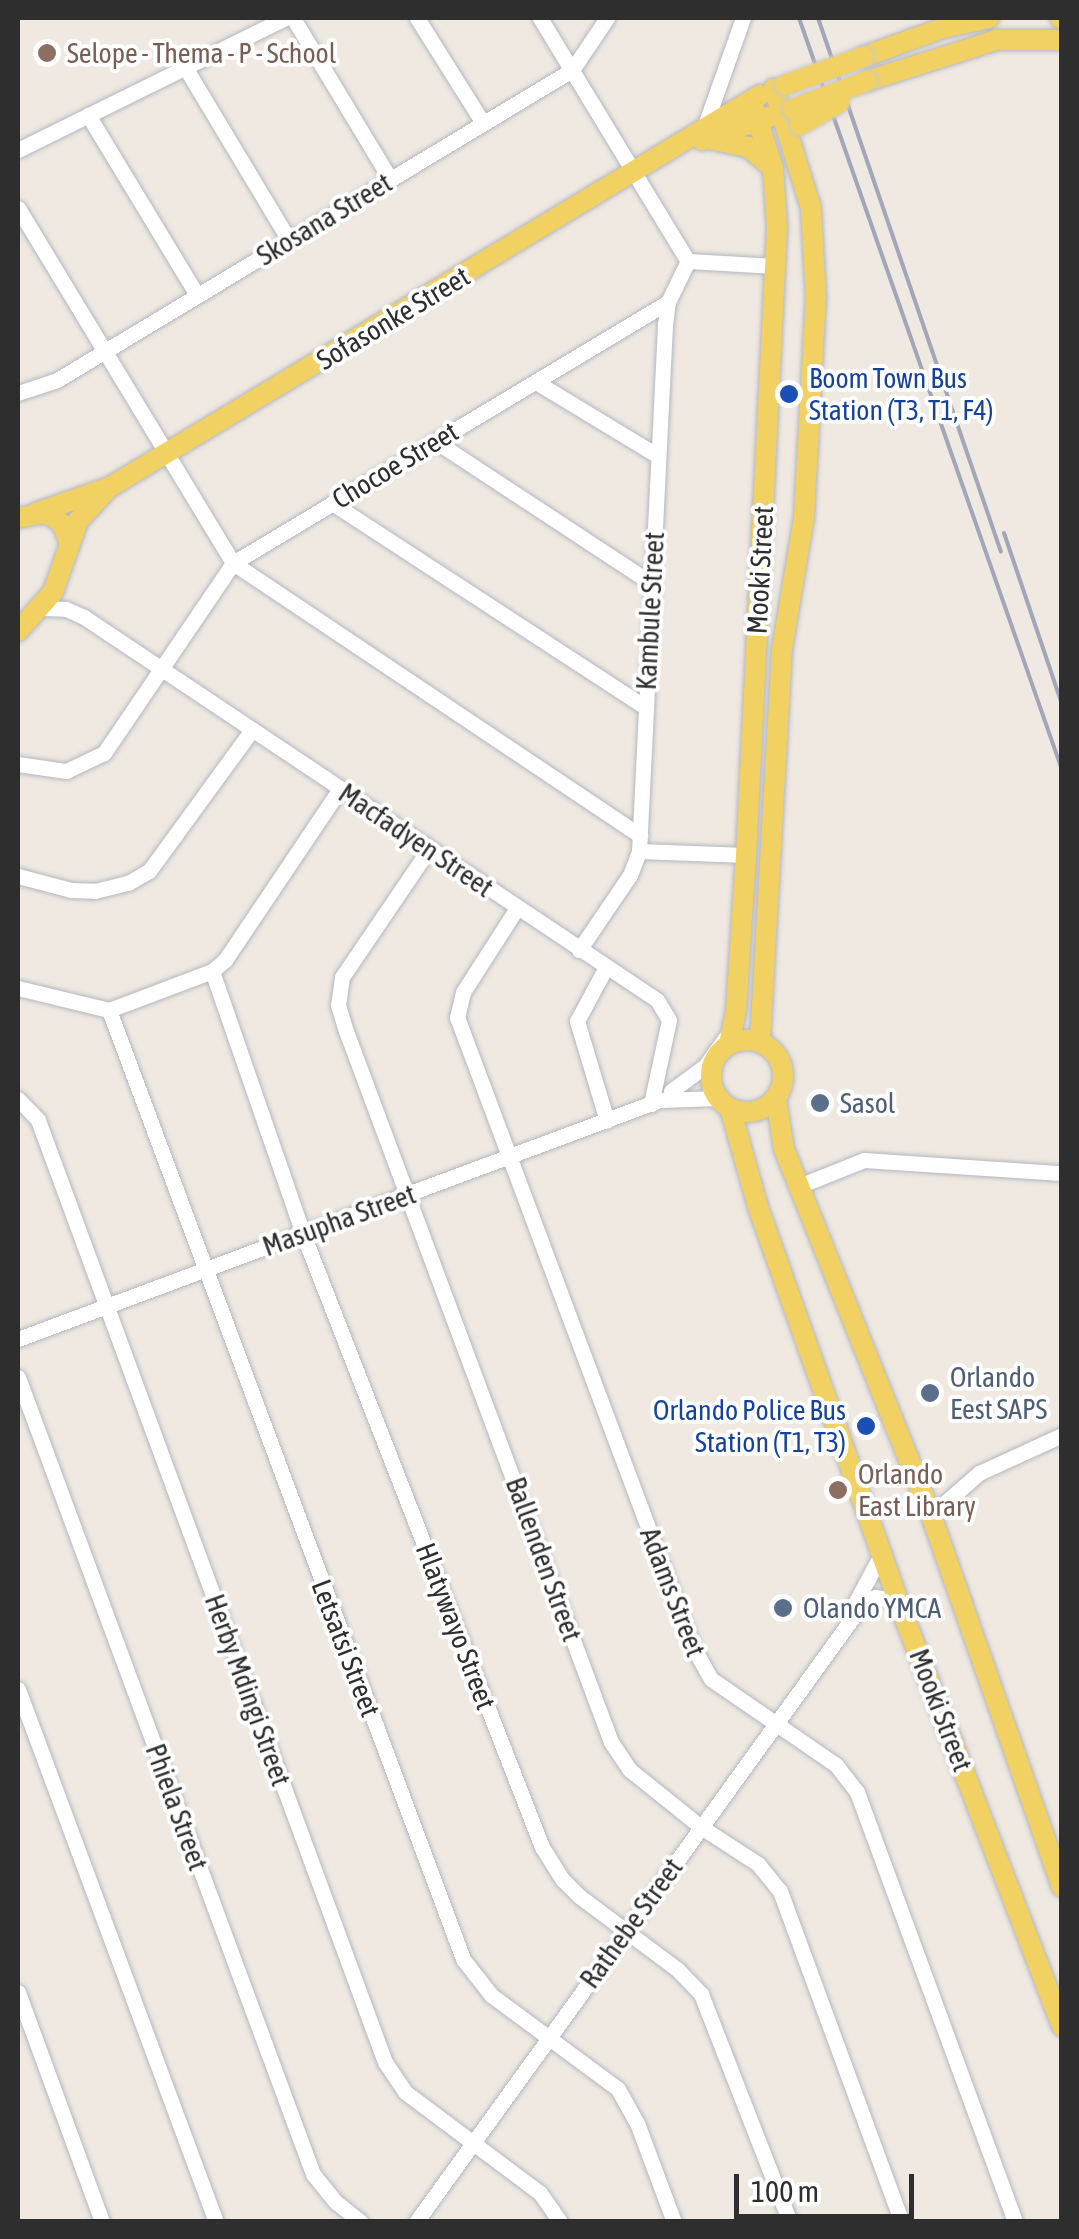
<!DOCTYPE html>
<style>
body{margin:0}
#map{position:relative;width:1079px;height:2239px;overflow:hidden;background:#efe9e1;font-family:"Asap Condensed",sans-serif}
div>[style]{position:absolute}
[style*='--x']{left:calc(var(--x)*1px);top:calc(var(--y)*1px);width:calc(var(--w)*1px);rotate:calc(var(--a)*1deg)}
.roads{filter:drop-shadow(0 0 2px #b4b7c1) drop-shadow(0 0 2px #b4b7c1)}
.minor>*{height:15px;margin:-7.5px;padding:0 7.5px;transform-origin:7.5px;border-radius:7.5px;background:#fff}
.major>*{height:20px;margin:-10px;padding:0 10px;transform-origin:10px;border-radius:10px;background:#f2d163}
.major>.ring{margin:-10px;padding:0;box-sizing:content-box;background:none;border:20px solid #f2d163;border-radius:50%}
.rail>*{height:4px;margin:-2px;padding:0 2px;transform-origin:2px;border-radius:2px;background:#a3a6b8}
.bridges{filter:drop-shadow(0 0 2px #c9c9c9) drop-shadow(0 0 2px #c9c9c9)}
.major-bridge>*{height:20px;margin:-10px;padding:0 10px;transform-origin:10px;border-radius:10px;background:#f2d163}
.dots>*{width:28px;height:28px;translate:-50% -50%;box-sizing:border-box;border:5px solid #fff;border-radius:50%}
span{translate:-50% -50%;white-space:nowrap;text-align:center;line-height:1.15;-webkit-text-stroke:8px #fff;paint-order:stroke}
.education-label{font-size:28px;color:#785e54}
.left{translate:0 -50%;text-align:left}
.street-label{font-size:28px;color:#2e2e2e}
.transit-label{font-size:28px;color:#164399}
.right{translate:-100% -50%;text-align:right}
.service-label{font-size:28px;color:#4e5e75}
.frame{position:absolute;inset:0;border:20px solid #2e2e2e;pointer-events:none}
.scale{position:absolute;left:734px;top:2174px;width:180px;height:45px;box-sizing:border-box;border:5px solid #2e2e2e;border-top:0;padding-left:12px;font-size:30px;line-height:35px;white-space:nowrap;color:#2e2e2e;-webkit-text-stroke:8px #fff;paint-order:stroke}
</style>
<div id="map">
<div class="roads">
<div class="minor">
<div style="--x:293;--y:18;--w:188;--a:58.9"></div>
<div style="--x:417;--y:18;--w:124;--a:57.8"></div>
<div style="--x:540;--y:18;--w:285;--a:58.7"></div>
<div style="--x:688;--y:261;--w:88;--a:3.3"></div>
<div style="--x:185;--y:67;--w:202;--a:59"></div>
<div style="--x:88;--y:115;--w:210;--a:58.8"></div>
<div style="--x:704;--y:128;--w:117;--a:-70.5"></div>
<div style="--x:18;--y:150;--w:298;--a:-26.3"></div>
<div style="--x:18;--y:208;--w:415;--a:58.8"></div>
<div style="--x:233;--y:563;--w:490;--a:33.8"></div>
<div style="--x:536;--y:382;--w:143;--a:31.2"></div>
<div style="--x:18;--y:393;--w:41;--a:-18.4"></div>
<div style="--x:57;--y:380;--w:601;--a:-31.05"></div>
<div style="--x:572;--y:70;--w:63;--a:-56.1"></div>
<div style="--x:435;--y:441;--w:258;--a:33.3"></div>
<div style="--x:332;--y:503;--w:375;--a:33.1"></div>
<div style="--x:41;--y:608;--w:25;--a:2"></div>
<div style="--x:66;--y:609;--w:20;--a:24"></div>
<div style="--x:84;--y:617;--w:689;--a:33.76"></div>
<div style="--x:657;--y:1000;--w:23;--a:59"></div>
<div style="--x:669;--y:1020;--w:86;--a:102.1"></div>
<div style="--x:18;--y:764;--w:49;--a:8.3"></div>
<div style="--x:66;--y:771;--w:42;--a:-25.3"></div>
<div style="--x:104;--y:753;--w:230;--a:-55.8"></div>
<div style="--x:233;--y:563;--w:507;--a:-30.96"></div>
<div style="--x:429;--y:849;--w:155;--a:124.2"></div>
<div style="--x:342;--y:977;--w:28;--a:98"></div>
<div style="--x:338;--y:1005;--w:27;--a:73"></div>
<div style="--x:346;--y:1031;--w:759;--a:69.56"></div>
<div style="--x:611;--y:1742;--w:34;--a:56"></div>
<div style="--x:630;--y:1770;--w:91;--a:38.8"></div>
<div style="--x:701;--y:1827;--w:68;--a:33"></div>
<div style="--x:758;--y:1864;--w:35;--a:51"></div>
<div style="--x:780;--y:1891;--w:353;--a:69.8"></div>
<div style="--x:639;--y:851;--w:107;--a:2.1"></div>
<div style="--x:18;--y:876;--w:55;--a:14.8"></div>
<div style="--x:71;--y:890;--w:24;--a:2"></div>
<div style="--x:95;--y:891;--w:34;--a:-14"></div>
<div style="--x:128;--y:883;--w:24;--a:-30"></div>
<div style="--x:149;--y:871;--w:175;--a:-53.9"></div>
<div style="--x:517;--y:908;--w:100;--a:122.7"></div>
<div style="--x:463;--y:992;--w:26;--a:103"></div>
<div style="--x:457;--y:1017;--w:671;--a:69.48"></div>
<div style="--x:692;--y:1645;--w:39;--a:61"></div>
<div style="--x:711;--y:1679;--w:152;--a:34.5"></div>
<div style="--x:836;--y:1765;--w:34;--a:52"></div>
<div style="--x:857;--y:1792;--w:458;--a:69.8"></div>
<div style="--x:579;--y:950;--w:91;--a:-55.8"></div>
<div style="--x:630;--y:875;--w:26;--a:-69"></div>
<div style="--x:639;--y:851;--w:527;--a:-87.17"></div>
<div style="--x:665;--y:325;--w:23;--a:-83"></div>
<div style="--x:668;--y:302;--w:46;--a:-64"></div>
<div style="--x:606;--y:967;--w:61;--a:118.2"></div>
<div style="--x:577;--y:1021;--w:104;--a:73.3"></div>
<div style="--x:212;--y:971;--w:278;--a:70.9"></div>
<div style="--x:303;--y:1234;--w:658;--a:68.7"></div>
<div style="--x:542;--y:1847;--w:39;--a:58"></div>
<div style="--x:563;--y:1880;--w:23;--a:45"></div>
<div style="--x:579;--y:1896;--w:122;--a:36.7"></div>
<div style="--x:677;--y:1969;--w:35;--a:46"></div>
<div style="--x:701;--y:1994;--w:245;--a:68.7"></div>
<div style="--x:18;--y:988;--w:94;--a:13.6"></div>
<div style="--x:109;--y:1010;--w:110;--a:-20.7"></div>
<div style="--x:212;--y:971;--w:17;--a:-40"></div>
<div style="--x:225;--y:960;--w:206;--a:-56.1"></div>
<div style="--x:109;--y:1010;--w:1013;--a:69.54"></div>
<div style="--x:463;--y:1959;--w:46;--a:52.1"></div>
<div style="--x:491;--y:1995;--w:158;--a:36.5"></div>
<div style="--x:618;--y:2089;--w:39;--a:61"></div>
<div style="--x:637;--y:2123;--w:106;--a:69.5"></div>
<div style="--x:671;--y:1091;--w:42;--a:-36.3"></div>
<div style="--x:705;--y:1066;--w:44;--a:-54.2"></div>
<div style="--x:18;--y:1099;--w:29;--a:46"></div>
<div style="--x:38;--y:1120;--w:1004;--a:69.78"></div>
<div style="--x:385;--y:2062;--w:36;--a:56"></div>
<div style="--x:405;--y:2092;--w:169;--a:36.8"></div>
<div style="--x:540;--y:2193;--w:35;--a:55"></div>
<div style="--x:799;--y:1186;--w:70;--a:-21.8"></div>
<div style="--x:864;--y:1160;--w:198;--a:3.8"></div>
<div style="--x:18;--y:1339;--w:685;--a:-20.42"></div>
<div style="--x:660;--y:1100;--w:59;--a:-1.9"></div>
<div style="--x:18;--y:1377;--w:850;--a:69.69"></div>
<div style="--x:313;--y:2174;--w:36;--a:51"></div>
<div style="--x:336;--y:2202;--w:32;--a:39"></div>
<div style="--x:931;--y:1515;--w:64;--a:-41.2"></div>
<div style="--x:979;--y:1473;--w:91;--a:-24.6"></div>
<div style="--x:853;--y:1607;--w:61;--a:-61.8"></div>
<div style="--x:18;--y:1689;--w:569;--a:69.62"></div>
<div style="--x:18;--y:1992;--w:245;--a:69.9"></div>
<div style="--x:416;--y:2222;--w:751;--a:-54.15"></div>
<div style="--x:856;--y:1613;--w:25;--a:-40"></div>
<div style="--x:875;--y:1597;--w:23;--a:10"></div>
</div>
<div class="major">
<div style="--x:1060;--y:18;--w:2;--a:0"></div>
<div style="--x:863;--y:57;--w:85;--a:-19.9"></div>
<div style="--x:943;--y:28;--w:47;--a:-12.3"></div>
<div style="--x:867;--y:81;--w:135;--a:-17.6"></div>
<div style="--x:996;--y:40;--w:66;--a:0"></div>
<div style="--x:710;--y:139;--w:39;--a:12"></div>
<div style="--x:748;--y:147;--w:31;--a:40"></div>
<div style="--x:702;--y:140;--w:71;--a:-18.9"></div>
<div style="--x:36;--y:513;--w:78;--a:-19.4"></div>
<div style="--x:110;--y:487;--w:759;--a:-31.09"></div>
<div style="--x:18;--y:518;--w:25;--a:-11"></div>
<div style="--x:43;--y:513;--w:12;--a:20"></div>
<div style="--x:54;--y:517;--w:12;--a:42"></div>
<div style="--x:63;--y:525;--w:20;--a:70"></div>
<div style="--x:70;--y:544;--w:51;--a:109.5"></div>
<div style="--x:53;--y:592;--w:52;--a:131.9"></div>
<div style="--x:70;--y:544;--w:24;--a:-71"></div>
<div style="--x:78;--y:521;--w:40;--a:-47"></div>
<div class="ring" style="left:711px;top:1040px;width:52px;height:52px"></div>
<div style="--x:760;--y:1042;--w:394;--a:-86.8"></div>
<div style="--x:782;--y:649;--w:134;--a:-80.5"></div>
<div style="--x:804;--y:517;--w:219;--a:-86.9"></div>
<div style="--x:816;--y:298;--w:90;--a:-93.2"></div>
<div style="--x:811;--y:208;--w:125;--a:-107.3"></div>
<div style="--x:729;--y:1044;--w:35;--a:-78"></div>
<div style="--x:736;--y:1010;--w:155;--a:-86.3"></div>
<div style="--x:746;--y:855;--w:629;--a:-87.17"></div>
<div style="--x:777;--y:227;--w:59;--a:-93.9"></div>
<div style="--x:773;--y:168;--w:71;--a:-107.9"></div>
<div style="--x:776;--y:1098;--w:52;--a:81.1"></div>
<div style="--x:784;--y:1149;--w:394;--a:68.1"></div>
<div style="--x:931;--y:1515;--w:394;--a:70.6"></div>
<div style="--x:730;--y:1108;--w:103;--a:74.2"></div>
<div style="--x:758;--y:1207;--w:418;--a:70.4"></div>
<div style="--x:898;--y:1601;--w:456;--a:68.9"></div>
</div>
</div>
<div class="rail">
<div style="--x:799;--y:18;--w:797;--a:70.72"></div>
<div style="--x:818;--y:18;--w:564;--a:71.08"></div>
<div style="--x:1004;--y:533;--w:181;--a:71.3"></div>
</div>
<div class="bridges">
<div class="major-bridge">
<div style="--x:785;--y:85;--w:83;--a:-19.7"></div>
<div style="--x:793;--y:109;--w:79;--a:-20.7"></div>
<div style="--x:800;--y:125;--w:45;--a:-29.4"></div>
</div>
</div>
<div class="dots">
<div style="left:47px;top:53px;background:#8d6e63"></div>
<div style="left:789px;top:394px;background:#1a4fb4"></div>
<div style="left:820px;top:1103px;background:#5c6f8a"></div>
<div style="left:930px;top:1393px;background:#5c6f8a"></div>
<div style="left:866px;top:1426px;background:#1a4fb4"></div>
<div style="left:838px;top:1490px;background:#8d6e63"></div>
<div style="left:783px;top:1608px;background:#5c6f8a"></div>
</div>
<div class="education-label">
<span class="left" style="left:67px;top:53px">Selope - Thema - P - School</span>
<span class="left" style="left:858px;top:1490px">Orlando<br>East Library</span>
</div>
<div class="street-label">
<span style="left:324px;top:219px;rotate:-31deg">Skosana Street</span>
<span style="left:393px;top:318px;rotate:-31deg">Sofasonke Street</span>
<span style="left:395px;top:465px;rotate:-31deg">Chocoe Street</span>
<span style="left:760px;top:570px;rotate:-87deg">Mooki Street</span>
<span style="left:650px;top:611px;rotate:-87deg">Kambule Street</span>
<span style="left:416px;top:840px;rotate:34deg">Macfadyen Street</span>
<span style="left:339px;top:1220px;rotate:-20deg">Masupha Street</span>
<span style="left:544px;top:1559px;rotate:70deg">Ballenden Street</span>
<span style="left:673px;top:1592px;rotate:69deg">Adams Street</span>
<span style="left:456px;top:1626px;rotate:69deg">Hlatywayo Street</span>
<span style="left:346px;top:1648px;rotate:69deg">Letsatsi Street</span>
<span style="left:248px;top:1690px;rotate:70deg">Herby Mdingi Street</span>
<span style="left:941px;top:1710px;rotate:69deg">Mooki Street</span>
<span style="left:177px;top:1807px;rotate:70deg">Phiela Street</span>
<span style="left:631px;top:1923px;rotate:-54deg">Rathebe Street</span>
</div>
<div class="transit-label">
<span class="left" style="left:809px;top:394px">Boom Town Bus<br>Station (T3, T1, F4)</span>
<span class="right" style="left:846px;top:1426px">Orlando Police Bus<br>Station (T1, T3)</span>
</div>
<div class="service-label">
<span class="left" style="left:840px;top:1103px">Sasol</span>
<span class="left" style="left:950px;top:1393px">Orlando<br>Eest SAPS</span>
<span class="left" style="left:803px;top:1608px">Olando YMCA</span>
</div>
<div class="frame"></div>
<div class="scale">100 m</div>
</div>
